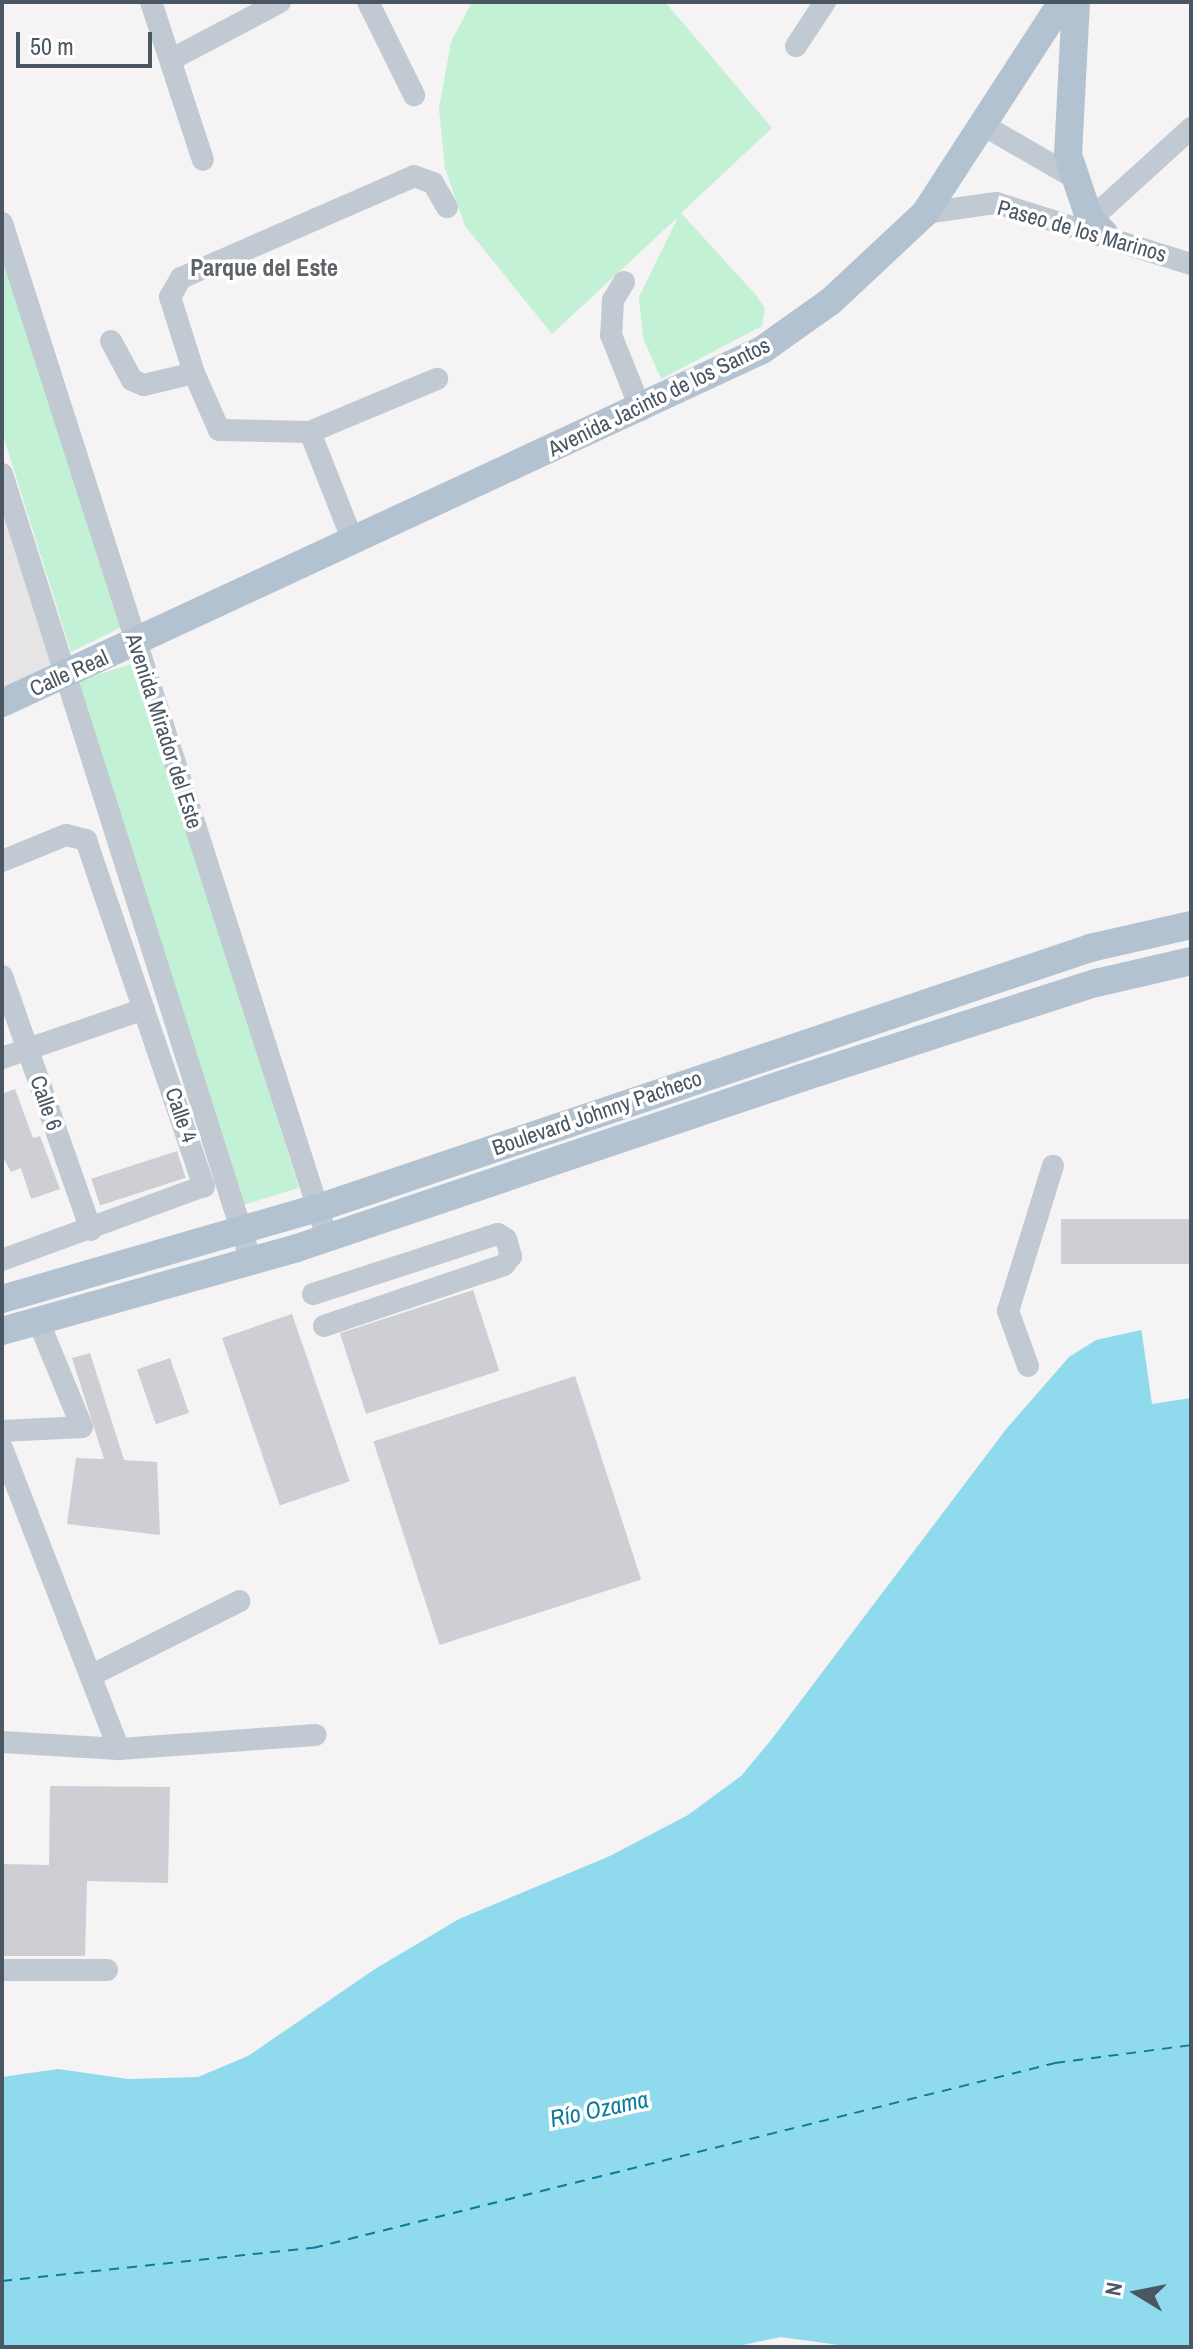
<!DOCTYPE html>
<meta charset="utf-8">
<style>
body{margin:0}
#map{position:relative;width:1193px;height:2349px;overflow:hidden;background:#f5f3f3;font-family:"Archivo Narrow",sans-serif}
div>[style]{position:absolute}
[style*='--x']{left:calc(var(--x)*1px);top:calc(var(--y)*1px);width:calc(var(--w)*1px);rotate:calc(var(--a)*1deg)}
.education>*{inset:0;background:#e6e4e5}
.green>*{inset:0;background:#c3f1d5;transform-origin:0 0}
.water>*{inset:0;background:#90daee}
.pier>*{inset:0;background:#f5f3f3}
.ferry>*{height:2px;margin-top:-1px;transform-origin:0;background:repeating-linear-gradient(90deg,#0c7c9b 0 10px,transparent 0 18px)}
.building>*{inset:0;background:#cdcfd5;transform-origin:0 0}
.path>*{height:3px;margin-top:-1.5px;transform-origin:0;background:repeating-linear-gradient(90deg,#7ad0a6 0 6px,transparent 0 10px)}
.minor>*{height:22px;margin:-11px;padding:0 11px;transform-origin:11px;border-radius:11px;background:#c1cad2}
.major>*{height:28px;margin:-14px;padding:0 14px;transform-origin:14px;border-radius:14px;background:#b3c2d1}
span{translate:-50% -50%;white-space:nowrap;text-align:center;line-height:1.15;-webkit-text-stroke:7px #fff;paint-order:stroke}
.street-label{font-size:22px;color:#4a5661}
.neighbourhood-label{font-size:24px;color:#5f6368;font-weight:700}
.water-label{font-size:24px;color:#0c7c9b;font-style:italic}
.frame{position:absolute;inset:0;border:4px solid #4a5661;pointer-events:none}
.north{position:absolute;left:1097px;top:2253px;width:80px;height:80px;-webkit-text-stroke:6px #fff;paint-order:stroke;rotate:280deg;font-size:22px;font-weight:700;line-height:32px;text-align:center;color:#4a5661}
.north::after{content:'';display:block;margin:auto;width:28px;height:36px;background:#4a5661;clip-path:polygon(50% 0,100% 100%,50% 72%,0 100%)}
.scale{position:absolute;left:16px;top:32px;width:136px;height:36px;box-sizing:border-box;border:4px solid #4a5661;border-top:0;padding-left:10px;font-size:24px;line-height:28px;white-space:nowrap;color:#4a5661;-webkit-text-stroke:6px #fff;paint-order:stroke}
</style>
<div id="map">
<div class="education">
<div style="clip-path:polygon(2px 489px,58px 663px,2px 689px)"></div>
</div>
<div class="green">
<div style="clip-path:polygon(472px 2px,665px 2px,772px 128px,681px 213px,756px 295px,765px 309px,762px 326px,661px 379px,643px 338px,639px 297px,678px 217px,552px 334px,465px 226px,445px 168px,439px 109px,451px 42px)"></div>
<div style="clip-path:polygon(2px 240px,126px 625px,71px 652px,2px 432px)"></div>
<div style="left:138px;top:662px;width:550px;height:62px;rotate:73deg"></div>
</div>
<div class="water">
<div style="clip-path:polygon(1191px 1319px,1191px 2347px,853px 2347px,781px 2337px,733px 2347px,2px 2347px,2px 2077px,58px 2069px,128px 2079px,198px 2077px,248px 2056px,375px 1969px,459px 1919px,610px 1856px,688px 1815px,741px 1776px,771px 1740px,1007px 1428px,1069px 1357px,1096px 1340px)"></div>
</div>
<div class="pier">
<div style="clip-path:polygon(1191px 1319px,1191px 1398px,1152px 1404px,1141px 1327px)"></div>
</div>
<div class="ferry">
<div style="--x:2;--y:2281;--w:313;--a:-6.1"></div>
<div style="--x:313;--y:2248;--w:765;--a:-14"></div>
<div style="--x:1055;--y:2063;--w:137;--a:-7.5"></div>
</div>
<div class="building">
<div style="clip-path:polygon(15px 1089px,33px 1138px,40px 1136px,60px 1189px,31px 1199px,21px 1168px,11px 1172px,2px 1155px,2px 1094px)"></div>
<div style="left:177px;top:1151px;width:28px;height:90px;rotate:72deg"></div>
<div style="left:1191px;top:1219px;width:45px;height:130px;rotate:90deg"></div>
<div style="left:473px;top:1290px;width:85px;height:140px;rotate:72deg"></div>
<div style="left:292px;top:1314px;width:177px;height:74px;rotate:71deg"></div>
<div style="clip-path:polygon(90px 1353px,124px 1460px,157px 1462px,160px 1535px,67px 1524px,76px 1458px,104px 1459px,72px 1358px)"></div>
<div style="left:170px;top:1358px;width:58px;height:35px;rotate:71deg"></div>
<div style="left:575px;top:1376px;width:214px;height:212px;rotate:72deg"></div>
<div style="clip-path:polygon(50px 1786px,170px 1787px,168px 1883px,87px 1881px,85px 1956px,2px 1956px,2px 1864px,49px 1865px)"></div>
</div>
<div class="path">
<div style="--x:2;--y:2082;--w:5;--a:-79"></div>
</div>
<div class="minor">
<div style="--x:151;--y:2;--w:166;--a:71.8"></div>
<div style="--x:368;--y:2;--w:104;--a:63.7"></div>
<div style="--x:796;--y:46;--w:53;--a:-56.6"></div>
<div style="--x:172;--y:59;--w:122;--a:-27.8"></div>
<div style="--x:983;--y:125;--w:104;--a:30"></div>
<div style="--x:925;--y:213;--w:72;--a:-8"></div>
<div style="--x:996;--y:203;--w:204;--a:17.4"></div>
<div style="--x:1090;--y:220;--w:137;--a:-42.3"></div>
<div style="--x:2;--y:223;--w:1065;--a:72.23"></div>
<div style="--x:624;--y:282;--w:21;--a:121"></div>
<div style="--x:613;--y:300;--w:35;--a:93"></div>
<div style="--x:611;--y:335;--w:81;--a:68.2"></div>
<div style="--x:111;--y:341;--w:44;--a:61.7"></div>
<div style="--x:132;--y:380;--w:13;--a:23"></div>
<div style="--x:144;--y:385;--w:51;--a:-13.5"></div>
<div style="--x:194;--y:373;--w:62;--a:66.3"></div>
<div style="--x:219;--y:430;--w:91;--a:1.3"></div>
<div style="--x:310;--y:432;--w:117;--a:68.5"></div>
<div style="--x:194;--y:373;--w:80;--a:-107.5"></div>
<div style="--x:170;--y:297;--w:22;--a:-60"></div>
<div style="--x:181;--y:278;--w:254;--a:-23.6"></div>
<div style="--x:414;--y:176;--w:20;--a:20"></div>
<div style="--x:433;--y:183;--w:28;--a:60"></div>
<div style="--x:310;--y:432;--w:138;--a:-22.7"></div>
<div style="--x:2;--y:474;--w:825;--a:72.44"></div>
<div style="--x:2;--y:861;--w:69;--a:-22.1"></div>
<div style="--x:66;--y:835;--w:21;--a:14"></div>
<div style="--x:86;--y:840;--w:366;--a:71.2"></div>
<div style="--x:204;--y:1186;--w:215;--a:159.9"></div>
<div style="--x:2;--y:976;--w:269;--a:70.7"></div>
<div style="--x:2;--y:1058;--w:150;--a:-19"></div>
<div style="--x:313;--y:1294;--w:194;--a:-18"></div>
<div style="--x:498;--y:1234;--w:9;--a:32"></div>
<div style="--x:506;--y:1239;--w:18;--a:74"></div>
<div style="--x:511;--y:1256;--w:11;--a:128"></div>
<div style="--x:504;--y:1265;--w:190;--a:161.3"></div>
<div style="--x:1028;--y:1366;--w:59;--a:-110"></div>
<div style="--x:1008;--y:1311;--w:152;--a:-72.8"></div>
<div style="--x:2;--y:1431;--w:80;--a:-2.9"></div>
<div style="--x:82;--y:1427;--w:116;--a:-112.4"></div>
<div style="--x:2;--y:1448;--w:323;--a:68.8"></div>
<div style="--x:92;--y:1675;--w:165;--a:-26.6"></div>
<div style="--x:2;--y:1742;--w:117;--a:3.4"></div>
<div style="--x:119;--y:1749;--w:197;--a:-4.1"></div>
<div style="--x:2;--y:1970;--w:105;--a:0"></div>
</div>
<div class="major">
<div style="--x:1076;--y:2;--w:153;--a:93"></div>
<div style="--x:1068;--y:155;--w:69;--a:71.3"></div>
<div style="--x:1090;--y:220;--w:19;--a:43"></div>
<div style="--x:2;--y:703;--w:838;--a:-24.91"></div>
<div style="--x:762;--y:350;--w:85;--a:-35.4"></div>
<div style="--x:831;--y:301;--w:129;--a:-43.1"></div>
<div style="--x:925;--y:213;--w:252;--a:-57"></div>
<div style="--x:2;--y:1299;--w:329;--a:-16.1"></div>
<div style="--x:318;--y:1208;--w:815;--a:-18.61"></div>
<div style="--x:1090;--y:948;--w:104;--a:-12.8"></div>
<div style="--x:2;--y:1331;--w:306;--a:-15.7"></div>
<div style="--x:297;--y:1248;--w:532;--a:-18.64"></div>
<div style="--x:801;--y:1078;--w:310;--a:-17.9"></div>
<div style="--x:1096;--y:983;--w:98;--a:-13"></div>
</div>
<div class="street-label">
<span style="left:1082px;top:231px;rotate:16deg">Paseo de los Marinos</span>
<span style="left:659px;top:397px;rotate:-26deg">Avenida Jacinto de los Santos</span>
<span style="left:69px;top:673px;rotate:-24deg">Calle Real</span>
<span style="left:164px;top:731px;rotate:72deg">Avenida Mirador del Este</span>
<span style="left:46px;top:1103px;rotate:71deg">Calle 6</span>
<span style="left:597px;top:1113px;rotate:-19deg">Boulevard Johnny Pacheco</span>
<span style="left:181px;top:1115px;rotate:71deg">Calle 4</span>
</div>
<div class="neighbourhood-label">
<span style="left:264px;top:268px">Parque del Este</span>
</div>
<div class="water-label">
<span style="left:599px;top:2109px;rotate:-12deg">Río Ozama</span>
</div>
<div class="frame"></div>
<div class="north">N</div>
<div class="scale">50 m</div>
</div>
